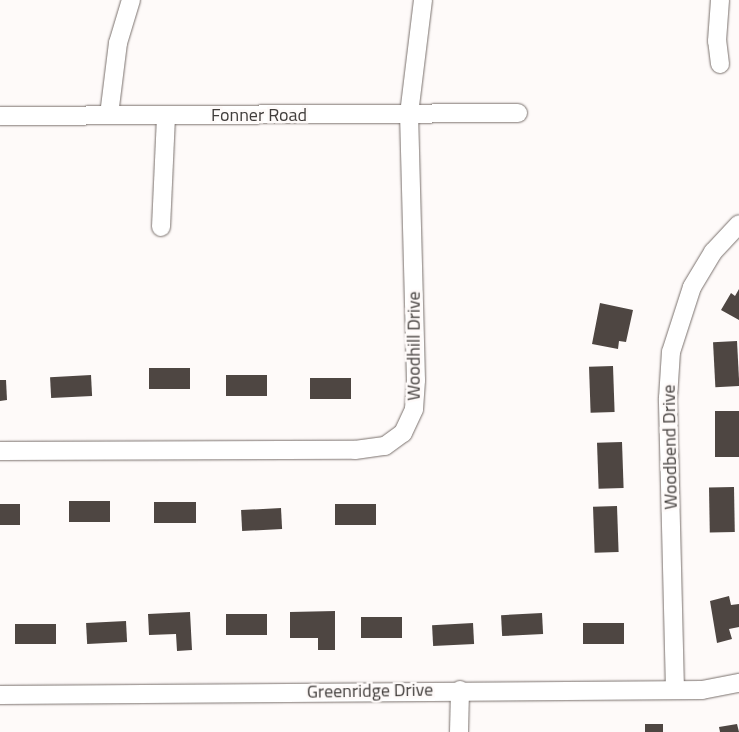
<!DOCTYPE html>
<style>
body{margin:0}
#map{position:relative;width:739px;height:732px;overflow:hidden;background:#fefaf9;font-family:"Titillium Web",sans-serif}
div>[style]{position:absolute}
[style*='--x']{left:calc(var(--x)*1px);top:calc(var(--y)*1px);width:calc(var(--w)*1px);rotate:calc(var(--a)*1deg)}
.building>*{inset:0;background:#4e4642;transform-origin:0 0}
.roads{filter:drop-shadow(0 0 1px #7a716d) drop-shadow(0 0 1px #7a716d)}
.street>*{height:18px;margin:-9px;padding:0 9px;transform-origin:9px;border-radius:9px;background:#fff}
span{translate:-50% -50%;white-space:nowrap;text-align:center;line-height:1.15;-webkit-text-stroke:5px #fefaf9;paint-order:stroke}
.street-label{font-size:18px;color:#403c3a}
</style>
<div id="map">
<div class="building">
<div style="clip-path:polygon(739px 289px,739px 320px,721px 310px,731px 293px,735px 296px)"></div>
<div style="clip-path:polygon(600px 303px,633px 310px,626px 342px,619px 341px,618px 349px,592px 344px)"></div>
<div style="left:737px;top:341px;width:45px;height:24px;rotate:87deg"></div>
<div style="left:613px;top:366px;width:46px;height:24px;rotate:88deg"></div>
<div style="left:190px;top:368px;width:21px;height:41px;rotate:90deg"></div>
<div style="left:91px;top:375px;width:21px;height:41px;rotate:87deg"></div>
<div style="left:267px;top:375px;width:21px;height:41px;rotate:90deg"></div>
<div style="left:310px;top:378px;width:41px;height:21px"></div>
<div style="clip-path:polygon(0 380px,6px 380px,7px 400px,0 401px)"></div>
<div style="left:739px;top:411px;width:46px;height:24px;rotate:90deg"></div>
<div style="left:622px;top:442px;width:46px;height:25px;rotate:88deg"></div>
<div style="left:734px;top:487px;width:45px;height:25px;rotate:89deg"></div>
<div style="left:69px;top:501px;width:41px;height:21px"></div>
<div style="left:154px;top:502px;width:42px;height:21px"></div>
<div style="left:0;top:504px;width:20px;height:21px"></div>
<div style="left:376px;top:504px;width:21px;height:41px;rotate:90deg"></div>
<div style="left:617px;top:506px;width:46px;height:24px;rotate:88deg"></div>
<div style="left:281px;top:508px;width:21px;height:40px;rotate:87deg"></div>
<div style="clip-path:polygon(729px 596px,731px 605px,739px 604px,739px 627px,729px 629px,732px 639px,717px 643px,710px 601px)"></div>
<div style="clip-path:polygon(335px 611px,335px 650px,318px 650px,318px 638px,290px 638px,290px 612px)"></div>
<div style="clip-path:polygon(190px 612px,192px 650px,177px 651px,176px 634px,149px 635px,148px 614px)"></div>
<div style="left:542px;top:613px;width:21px;height:41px;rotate:87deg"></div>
<div style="left:267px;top:614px;width:21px;height:41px;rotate:90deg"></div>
<div style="left:402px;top:617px;width:21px;height:41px;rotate:90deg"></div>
<div style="left:126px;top:621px;width:21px;height:40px;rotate:87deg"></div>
<div style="left:473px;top:623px;width:21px;height:41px;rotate:87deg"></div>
<div style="left:624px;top:623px;width:21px;height:41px;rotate:90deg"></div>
<div style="left:56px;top:624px;width:20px;height:41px;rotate:90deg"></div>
<div style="left:645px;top:724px;width:18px;height:8px"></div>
<div style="clip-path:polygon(737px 724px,739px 732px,720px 732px,719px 727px)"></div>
</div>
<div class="roads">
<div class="street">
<div style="--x:720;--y:64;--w:23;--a:-97"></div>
<div style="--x:717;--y:41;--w:41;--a:-85.8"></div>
<div style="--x:109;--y:115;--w:73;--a:-82.9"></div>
<div style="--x:118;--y:43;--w:45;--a:-73.2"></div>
<div style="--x:0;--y:116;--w:518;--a:-0.33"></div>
<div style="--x:161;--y:227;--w:112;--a:-87.4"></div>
<div style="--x:0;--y:451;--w:355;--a:-0.2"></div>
<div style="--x:355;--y:450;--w:30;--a:-8"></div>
<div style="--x:385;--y:446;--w:22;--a:-36"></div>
<div style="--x:403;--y:433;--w:26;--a:-65"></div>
<div style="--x:414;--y:409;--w:29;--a:-86"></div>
<div style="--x:416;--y:380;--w:266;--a:-91.5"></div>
<div style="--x:409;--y:114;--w:115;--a:-83"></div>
<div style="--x:675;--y:690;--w:292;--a:-91.4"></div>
<div style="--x:668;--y:398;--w:46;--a:-86.3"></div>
<div style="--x:671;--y:352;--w:68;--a:-72.1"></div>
<div style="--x:692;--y:287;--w:41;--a:-59"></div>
<div style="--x:713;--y:252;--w:38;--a:-47"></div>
<div style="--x:0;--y:695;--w:702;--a:-0.41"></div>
<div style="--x:702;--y:690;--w:38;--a:-11"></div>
<div style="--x:459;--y:732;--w:42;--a:-88.6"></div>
</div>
</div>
<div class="street-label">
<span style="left:259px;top:115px">Fonner Road</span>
<span style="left:414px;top:346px;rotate:-90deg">Woodhill Drive</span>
<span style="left:670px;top:447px;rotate:-91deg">Woodbend Drive</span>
<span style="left:370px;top:691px;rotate:-1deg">Greenridge Drive</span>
</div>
</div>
